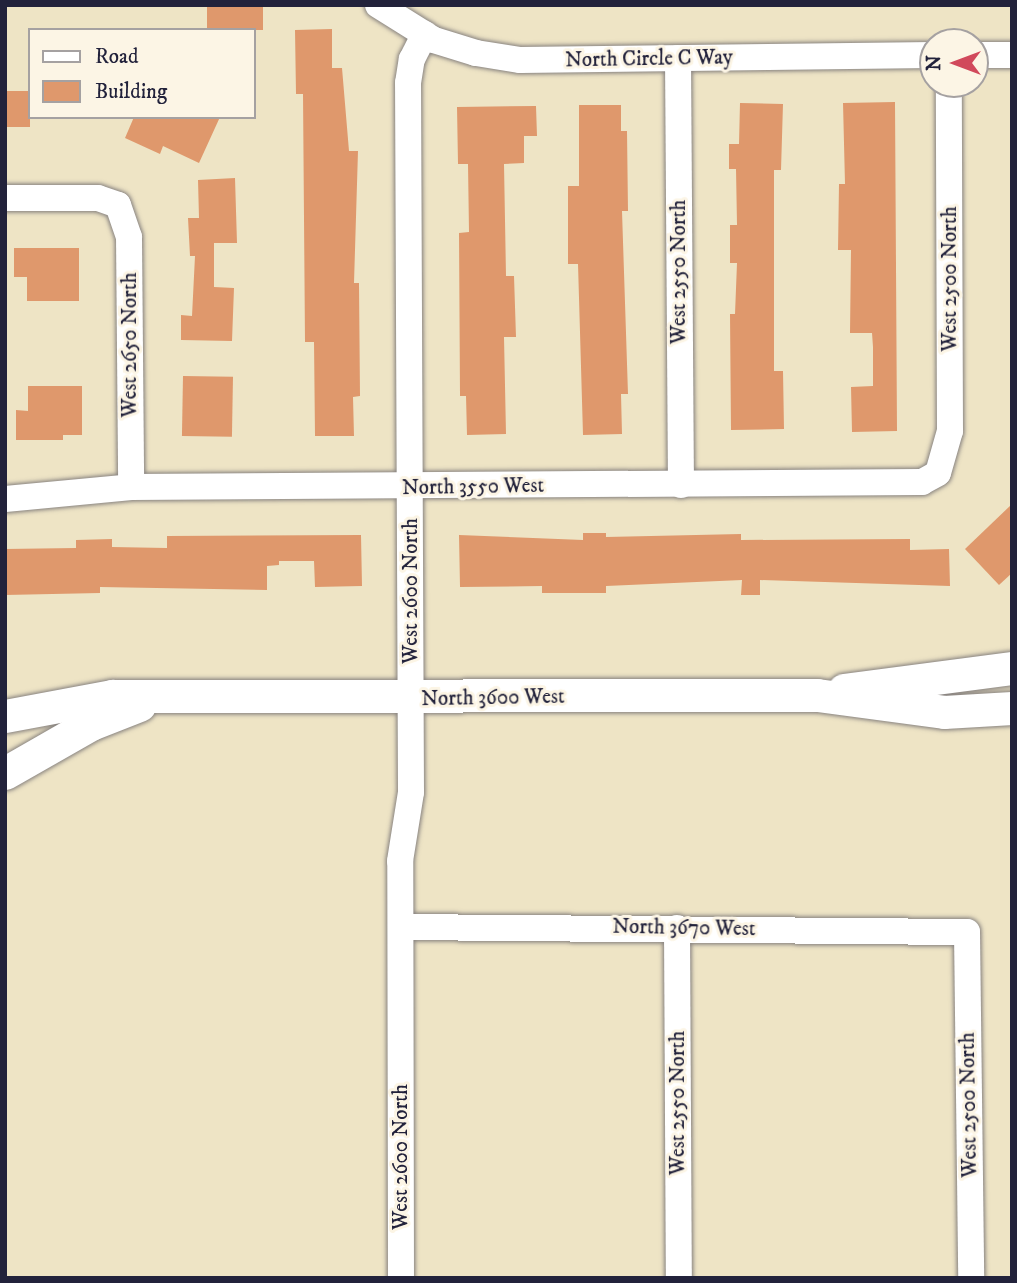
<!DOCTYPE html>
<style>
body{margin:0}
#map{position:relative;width:1017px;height:1283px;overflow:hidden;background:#eee4c5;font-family:"IM FELL DW Pica",serif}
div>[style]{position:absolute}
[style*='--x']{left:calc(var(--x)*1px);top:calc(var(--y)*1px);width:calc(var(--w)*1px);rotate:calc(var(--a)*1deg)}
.building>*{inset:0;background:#df986c;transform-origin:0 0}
.roads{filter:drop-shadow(0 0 2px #888380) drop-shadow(0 0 2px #888380)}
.minor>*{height:26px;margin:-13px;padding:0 13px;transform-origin:13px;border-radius:13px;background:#fff}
.tertiary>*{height:33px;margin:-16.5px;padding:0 16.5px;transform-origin:16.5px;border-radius:16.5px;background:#fff}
span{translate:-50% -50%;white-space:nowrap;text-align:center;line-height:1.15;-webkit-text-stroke:6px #fcf5e5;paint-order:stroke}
.street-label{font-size:21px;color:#22223b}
.frame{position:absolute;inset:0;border:7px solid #22223b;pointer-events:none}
.legend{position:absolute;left:28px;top:28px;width:228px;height:91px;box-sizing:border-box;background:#fcf5e5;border:2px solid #a5a1a1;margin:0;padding:9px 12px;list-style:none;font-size:21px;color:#22223b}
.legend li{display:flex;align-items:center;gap:14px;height:35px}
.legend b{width:35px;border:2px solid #a5a1a1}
.north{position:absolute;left:919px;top:28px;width:70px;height:70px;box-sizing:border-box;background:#fcf5e5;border:2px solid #a5a1a1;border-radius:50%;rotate:270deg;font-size:19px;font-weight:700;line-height:28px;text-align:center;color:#22223b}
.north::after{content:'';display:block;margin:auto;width:24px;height:32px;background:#d1495b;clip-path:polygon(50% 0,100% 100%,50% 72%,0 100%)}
</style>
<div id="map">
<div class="building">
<div style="left:207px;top:5px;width:56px;height:25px"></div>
<div style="clip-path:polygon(332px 29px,332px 68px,342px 68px,349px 151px,358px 151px,354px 283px,359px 283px,360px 396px,353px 397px,354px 436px,315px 436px,314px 342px,305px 342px,303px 94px,296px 94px,295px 30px)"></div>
<div style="left:30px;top:91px;width:36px;height:25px;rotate:90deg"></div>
<div style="clip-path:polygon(895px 102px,897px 431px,852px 432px,851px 387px,873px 386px,873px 347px,872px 333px,850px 333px,851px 250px,838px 250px,839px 184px,845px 184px,843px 103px)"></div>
<div style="clip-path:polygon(740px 103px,783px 104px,781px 170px,774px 170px,774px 371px,783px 371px,784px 429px,731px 430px,730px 314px,735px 314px,737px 263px,730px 263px,730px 225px,737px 225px,736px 169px,729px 169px,729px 144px,739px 144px)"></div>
<div style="clip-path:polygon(579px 105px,621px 105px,621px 131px,627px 131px,628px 211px,622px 211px,628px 394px,621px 394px,622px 434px,583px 435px,578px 264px,568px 264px,568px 186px,579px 186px)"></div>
<div style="clip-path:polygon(536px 106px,537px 136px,524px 136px,524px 163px,504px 164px,506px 276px,514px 276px,516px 337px,504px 337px,506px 434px,467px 435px,466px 396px,460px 396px,459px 233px,469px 232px,468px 164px,458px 164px,457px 107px)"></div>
<div style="clip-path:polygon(134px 117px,220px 117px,199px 163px,163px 146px,160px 154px,125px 138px)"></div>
<div style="clip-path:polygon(235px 178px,237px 243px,214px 243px,214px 287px,234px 288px,232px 341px,181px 340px,181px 315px,192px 316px,195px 256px,190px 256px,188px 218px,199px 218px,198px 180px)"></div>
<div style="clip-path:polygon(14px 248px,79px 248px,79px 301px,27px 301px,27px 277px,14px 277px)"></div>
<div style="left:183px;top:376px;width:50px;height:60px;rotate:1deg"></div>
<div style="clip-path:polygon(28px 386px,82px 386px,82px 435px,63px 435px,63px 440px,16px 440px,16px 410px,28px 411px)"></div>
<div style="clip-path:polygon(1012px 504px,1012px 573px,999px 585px,965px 549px)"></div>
<div style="clip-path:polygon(583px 533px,606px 533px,606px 537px,741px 534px,741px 540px,910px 539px,910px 550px,949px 549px,950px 586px,760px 580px,760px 595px,741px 595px,742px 580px,606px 586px,606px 593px,542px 593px,542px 586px,460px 587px,459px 535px,583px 540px)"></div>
<div style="clip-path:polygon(361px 535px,362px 586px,315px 587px,314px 561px,279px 561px,279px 565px,267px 566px,267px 590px,100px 587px,100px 593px,5px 595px,5px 549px,76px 548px,76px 540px,112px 539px,112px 547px,167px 548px,167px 536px)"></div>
</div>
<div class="roads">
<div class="minor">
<div style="--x:378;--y:5;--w:66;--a:32"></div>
<div style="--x:434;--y:40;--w:44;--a:17.2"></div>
<div style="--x:476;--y:53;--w:45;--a:9"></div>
<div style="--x:520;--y:60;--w:413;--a:-0.7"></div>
<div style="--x:975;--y:55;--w:37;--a:0"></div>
<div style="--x:678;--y:58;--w:427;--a:89.6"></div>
<div style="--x:5;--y:198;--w:93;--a:0"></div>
<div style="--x:98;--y:198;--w:21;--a:19"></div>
<div style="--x:118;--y:205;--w:34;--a:71"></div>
<div style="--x:129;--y:237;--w:250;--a:89.5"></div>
<div style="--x:5;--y:499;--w:127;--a:-5.4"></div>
<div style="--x:131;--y:487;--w:791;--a:-0.36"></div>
<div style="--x:922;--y:482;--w:18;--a:-29"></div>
<div style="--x:938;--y:473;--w:44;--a:-74.1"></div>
<div style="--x:950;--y:431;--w:347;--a:-90.2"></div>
<div style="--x:401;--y:927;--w:566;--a:0.51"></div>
<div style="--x:967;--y:932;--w:346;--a:89.3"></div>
<div style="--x:677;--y:928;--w:350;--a:89.7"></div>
<div style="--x:401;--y:1278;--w:417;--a:-90.1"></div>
<div style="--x:400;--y:861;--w:70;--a:-80.9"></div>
<div style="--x:411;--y:792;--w:709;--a:-90.24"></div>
<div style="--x:408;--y:83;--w:24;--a:-81"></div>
<div style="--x:412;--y:59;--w:28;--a:-63"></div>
</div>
<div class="tertiary">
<div style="--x:844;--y:690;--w:169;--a:-7.5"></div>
<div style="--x:5;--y:716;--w:109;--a:-10.6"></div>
<div style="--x:112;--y:696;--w:705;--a:-0.08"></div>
<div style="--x:817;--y:695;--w:128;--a:7.6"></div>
<div style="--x:944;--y:712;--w:68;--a:-3.4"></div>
<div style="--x:5;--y:773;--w:99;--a:-29.7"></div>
<div style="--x:91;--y:724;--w:52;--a:-21.6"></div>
</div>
</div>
<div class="street-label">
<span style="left:649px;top:59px;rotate:-1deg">North Circle C Way</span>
<span style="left:679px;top:272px;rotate:-90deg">West 2550 North</span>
<span style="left:950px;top:279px;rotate:-90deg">West 2500 North</span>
<span style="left:130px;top:345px;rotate:-90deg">West 2650 North</span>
<span style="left:473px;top:487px;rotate:-1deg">North 3550 West</span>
<span style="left:411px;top:591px;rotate:-90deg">West 2600 North</span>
<span style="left:493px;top:698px;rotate:-1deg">North 3600 West</span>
<span style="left:684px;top:928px;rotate:1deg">North 3670 West</span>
<span style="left:678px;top:1103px;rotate:-90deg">West 2550 North</span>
<span style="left:969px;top:1105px;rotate:-91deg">West 2500 North</span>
<span style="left:401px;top:1157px;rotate:-90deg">West 2600 North</span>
</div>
<div class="frame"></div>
<ul class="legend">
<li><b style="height:9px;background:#fff"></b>Road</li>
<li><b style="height:19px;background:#df986c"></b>Building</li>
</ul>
<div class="north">N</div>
</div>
